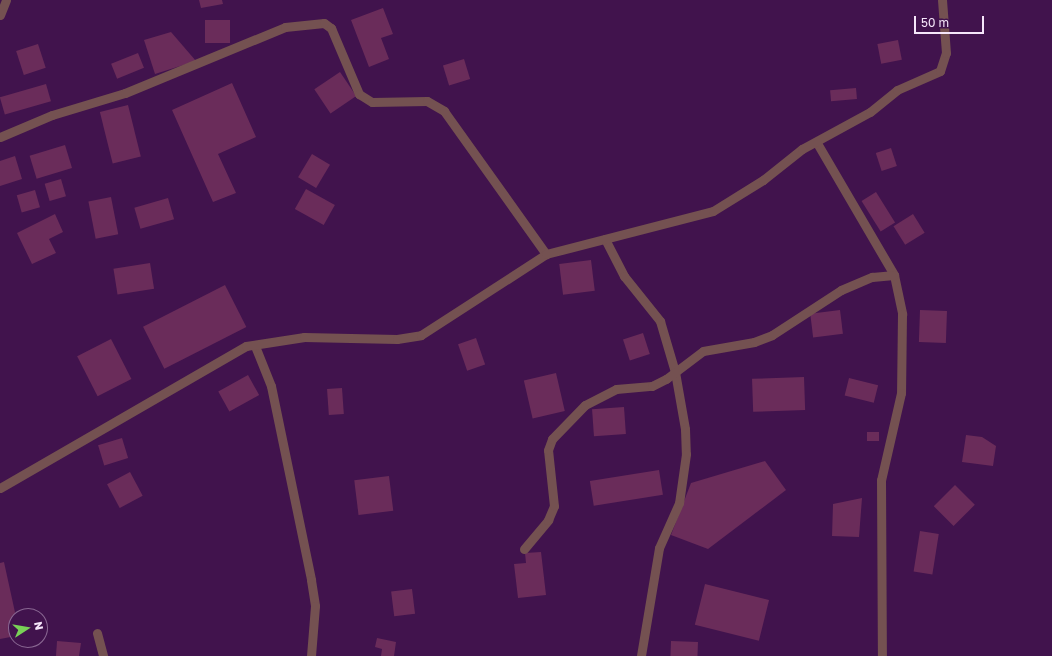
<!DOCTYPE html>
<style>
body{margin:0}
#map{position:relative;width:1052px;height:656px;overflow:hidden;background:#41134d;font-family:"Golos Text",sans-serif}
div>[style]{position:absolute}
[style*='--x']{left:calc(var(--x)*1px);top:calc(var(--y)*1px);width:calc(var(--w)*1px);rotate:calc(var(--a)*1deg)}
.building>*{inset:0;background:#6a2c5a;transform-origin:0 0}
.minor>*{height:9px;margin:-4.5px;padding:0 4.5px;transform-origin:4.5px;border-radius:4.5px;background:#745151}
span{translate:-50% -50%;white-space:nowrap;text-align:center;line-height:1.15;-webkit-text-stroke:3px #41134d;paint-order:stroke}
.north{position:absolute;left:8px;top:608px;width:40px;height:40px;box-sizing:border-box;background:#41134d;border:1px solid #896792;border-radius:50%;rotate:78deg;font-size:11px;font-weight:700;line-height:16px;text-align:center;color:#f5e6fa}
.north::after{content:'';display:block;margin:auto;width:14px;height:18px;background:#79d157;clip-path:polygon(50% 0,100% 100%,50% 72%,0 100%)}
.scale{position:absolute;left:914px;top:16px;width:70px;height:18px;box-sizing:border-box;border:2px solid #f5e6fa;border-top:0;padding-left:5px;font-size:12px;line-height:14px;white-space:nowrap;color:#f5e6fa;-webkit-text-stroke:3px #41134d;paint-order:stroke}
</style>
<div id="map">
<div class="building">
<div style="clip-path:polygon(199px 0,222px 0,223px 4px,201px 8px)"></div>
<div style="clip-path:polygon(383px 8px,393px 34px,381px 38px,389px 59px,369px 67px,351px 20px)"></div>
<div style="left:205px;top:20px;width:25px;height:23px"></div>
<div style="clip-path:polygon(171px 32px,196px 61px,155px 74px,144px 40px)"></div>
<div style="left:898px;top:40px;width:20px;height:21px;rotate:79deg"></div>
<div style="left:38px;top:44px;width:25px;height:23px;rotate:72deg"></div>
<div style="left:138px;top:53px;width:16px;height:29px;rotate:68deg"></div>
<div style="left:464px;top:59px;width:21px;height:22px;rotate:73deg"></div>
<div style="left:340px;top:72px;width:29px;height:31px;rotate:56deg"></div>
<div style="clip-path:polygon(232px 83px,256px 137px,218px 154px,236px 193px,213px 202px,172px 110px)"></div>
<div style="left:46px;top:84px;width:18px;height:48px;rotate:74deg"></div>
<div style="left:856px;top:88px;width:11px;height:26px;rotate:85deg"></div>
<div style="left:128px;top:105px;width:53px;height:29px;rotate:76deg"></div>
<div style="left:65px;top:145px;width:24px;height:37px;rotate:73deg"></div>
<div style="left:891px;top:148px;width:19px;height:16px;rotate:72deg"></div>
<div style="left:312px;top:154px;width:21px;height:27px;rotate:31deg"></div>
<div style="clip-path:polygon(15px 156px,22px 179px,0 186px,0 161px)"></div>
<div style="left:61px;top:179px;width:18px;height:17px;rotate:74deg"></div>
<div style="left:306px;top:189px;width:33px;height:23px;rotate:29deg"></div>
<div style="left:35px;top:190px;width:18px;height:19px;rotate:74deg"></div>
<div style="left:876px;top:192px;width:36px;height:17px;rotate:58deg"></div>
<div style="left:111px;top:197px;width:38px;height:23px;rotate:79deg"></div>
<div style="left:168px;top:198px;width:22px;height:35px;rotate:74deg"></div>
<div style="clip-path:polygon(55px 214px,63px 232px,49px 239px,56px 253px,32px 264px,17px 233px)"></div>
<div style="left:913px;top:214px;width:22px;height:23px;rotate:58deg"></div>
<div style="left:591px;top:260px;width:31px;height:32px;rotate:83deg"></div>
<div style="left:150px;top:263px;width:26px;height:37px;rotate:81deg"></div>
<div style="left:225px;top:285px;width:47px;height:92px;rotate:63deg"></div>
<div style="left:840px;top:310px;width:24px;height:30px;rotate:83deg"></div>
<div style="left:920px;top:310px;width:27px;height:32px;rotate:2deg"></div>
<div style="left:643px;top:333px;width:22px;height:21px;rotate:72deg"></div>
<div style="left:476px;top:338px;width:28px;height:19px;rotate:71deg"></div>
<div style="left:111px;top:339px;width:45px;height:38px;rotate:63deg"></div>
<div style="left:556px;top:373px;width:39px;height:33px;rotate:77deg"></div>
<div style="left:248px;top:375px;width:23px;height:34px;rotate:61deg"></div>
<div style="left:804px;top:377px;width:33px;height:52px;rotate:88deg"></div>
<div style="left:849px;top:378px;width:30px;height:18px;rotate:14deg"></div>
<div style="left:342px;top:388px;width:26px;height:15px;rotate:86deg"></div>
<div style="left:624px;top:407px;width:27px;height:32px;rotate:86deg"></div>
<div style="left:867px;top:432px;width:12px;height:9px"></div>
<div style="clip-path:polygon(966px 435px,982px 437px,996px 446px,993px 466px,962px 462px)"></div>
<div style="left:122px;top:438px;width:21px;height:25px;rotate:73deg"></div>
<div style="clip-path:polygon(765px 461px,786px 490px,708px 549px,671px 535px,691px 483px)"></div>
<div style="left:659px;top:470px;width:25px;height:70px;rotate:81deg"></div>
<div style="left:130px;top:472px;width:27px;height:26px;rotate:62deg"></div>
<div style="left:389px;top:476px;width:35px;height:35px;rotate:83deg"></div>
<div style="left:955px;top:485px;width:28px;height:30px;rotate:45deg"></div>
<div style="clip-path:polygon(862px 498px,859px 537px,832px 536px,833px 504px)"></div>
<div style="left:920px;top:531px;width:19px;height:41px;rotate:9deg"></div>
<div style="clip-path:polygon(541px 552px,546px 595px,518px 598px,514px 564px,526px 563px,525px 553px)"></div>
<div style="clip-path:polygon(4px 562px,16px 617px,16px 636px,0 639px,0 563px)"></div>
<div style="left:705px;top:584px;width:66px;height:42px;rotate:14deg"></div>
<div style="left:412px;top:589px;width:25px;height:21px;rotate:83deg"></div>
<div style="clip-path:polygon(377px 638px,396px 642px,394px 656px,381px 656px,382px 649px,375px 647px)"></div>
<div style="clip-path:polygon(57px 641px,81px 643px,79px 656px,56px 656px)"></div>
<div style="left:671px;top:641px;width:27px;height:15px;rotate:2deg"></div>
</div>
<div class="minor">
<div style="--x:0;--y:15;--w:16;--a:-68"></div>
<div style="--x:0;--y:137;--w:56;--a:-22.9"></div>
<div style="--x:52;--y:115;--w:76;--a:-16.8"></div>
<div style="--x:125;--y:93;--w:173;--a:-22.4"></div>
<div style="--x:285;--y:27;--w:39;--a:-6"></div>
<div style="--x:324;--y:23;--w:9;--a:36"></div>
<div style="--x:331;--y:28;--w:72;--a:67"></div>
<div style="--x:359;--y:94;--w:15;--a:32"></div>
<div style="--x:372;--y:102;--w:55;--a:-1"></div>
<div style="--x:427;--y:101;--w:20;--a:30"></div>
<div style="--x:444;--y:111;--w:176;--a:54.5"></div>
<div style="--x:817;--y:143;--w:153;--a:59.7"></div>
<div style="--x:894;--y:275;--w:40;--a:78"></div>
<div style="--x:902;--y:314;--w:79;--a:90.7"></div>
<div style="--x:901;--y:393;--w:89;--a:102.9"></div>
<div style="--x:881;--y:480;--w:176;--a:89.7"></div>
<div style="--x:605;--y:239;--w:42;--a:62.8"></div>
<div style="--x:624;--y:276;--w:58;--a:51.3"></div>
<div style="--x:660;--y:321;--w:53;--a:73.6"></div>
<div style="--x:675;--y:372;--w:58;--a:80"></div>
<div style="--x:685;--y:429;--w:25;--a:88"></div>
<div style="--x:686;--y:454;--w:49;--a:98.1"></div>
<div style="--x:679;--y:503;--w:49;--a:114"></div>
<div style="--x:659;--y:548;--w:109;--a:99.5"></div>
<div style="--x:255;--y:346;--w:43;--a:68.2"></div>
<div style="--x:271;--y:386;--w:198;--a:78.3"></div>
<div style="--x:311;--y:580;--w:26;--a:81"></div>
<div style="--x:315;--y:606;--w:50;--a:94.6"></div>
<div style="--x:0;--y:488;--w:284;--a:-30"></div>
<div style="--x:246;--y:346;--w:59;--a:-8.8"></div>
<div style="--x:304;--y:337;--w:93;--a:1.2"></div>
<div style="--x:397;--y:339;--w:24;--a:-9"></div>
<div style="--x:421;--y:335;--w:149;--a:-32.9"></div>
<div style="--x:546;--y:254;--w:172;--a:-14.4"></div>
<div style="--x:713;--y:211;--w:59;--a:-31.8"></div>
<div style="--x:763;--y:180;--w:50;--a:-38.5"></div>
<div style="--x:802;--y:149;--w:77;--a:-28.6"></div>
<div style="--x:870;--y:112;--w:35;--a:-39"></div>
<div style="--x:897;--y:90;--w:47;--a:-23.8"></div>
<div style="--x:940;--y:71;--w:19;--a:-72"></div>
<div style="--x:946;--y:53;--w:53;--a:-94.3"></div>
<div style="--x:524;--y:549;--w:38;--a:-50"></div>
<div style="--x:548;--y:520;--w:15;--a:-67"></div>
<div style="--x:554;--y:506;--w:56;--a:-96.1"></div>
<div style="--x:548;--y:450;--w:12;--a:-70"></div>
<div style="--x:552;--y:439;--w:47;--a:-45.9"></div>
<div style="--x:585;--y:405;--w:35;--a:-27"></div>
<div style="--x:616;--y:389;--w:36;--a:-5"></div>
<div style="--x:652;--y:386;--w:16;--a:-27"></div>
<div style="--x:666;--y:379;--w:46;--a:-37.1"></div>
<div style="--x:703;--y:351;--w:52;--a:-10"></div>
<div style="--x:754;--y:342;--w:19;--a:-21"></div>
<div style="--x:772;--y:335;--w:82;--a:-33.1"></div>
<div style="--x:841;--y:290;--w:34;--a:-23"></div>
<div style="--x:872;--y:277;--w:22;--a:-5"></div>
<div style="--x:97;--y:633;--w:24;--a:75"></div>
</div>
<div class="north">N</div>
<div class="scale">50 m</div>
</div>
